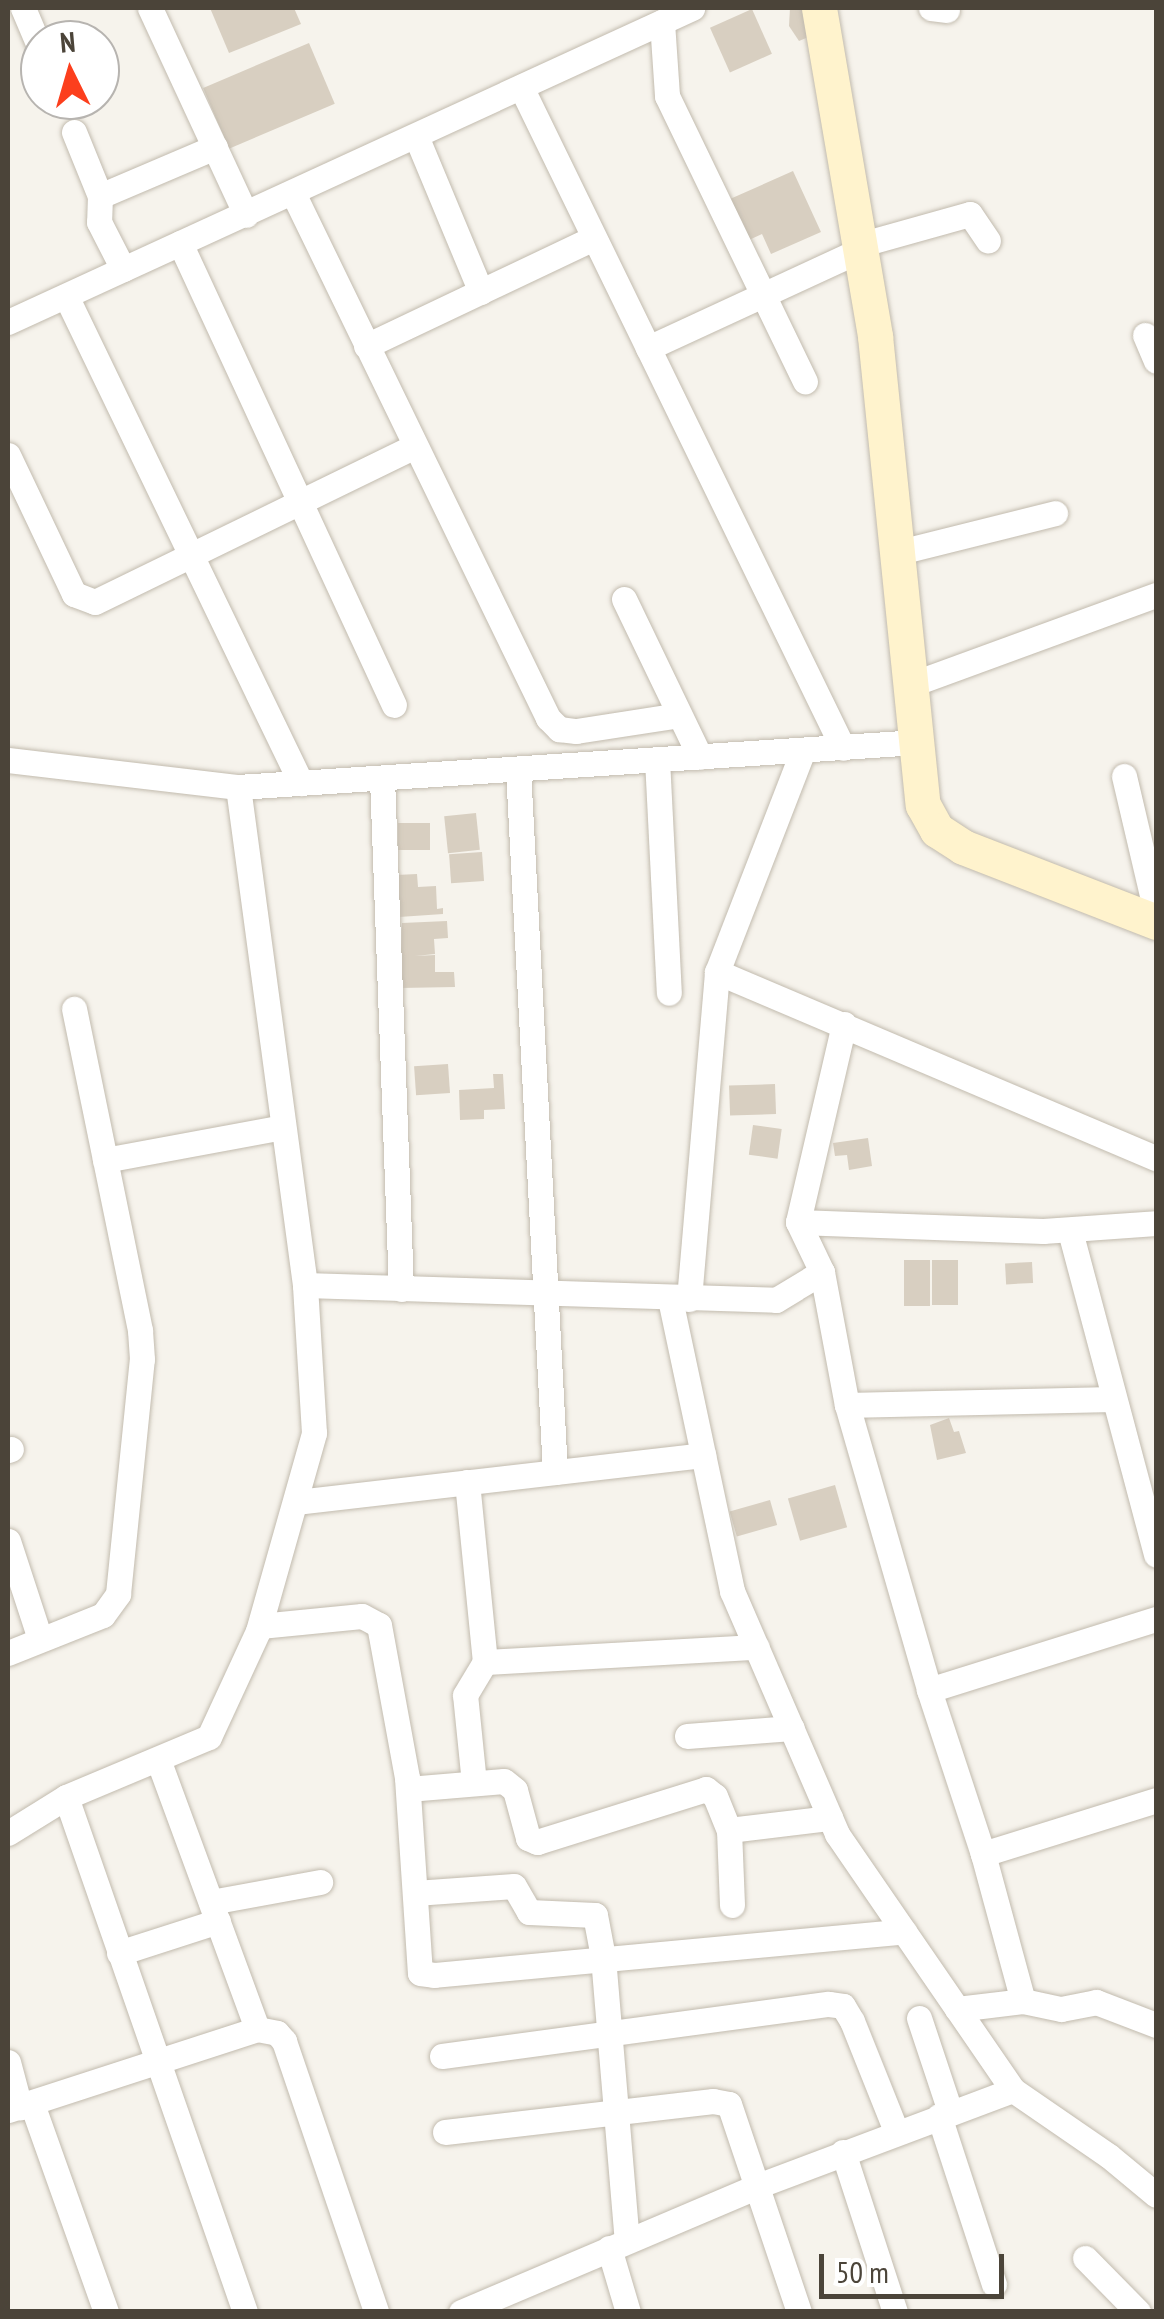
<!DOCTYPE html>
<style>
body{margin:0}
#map{position:relative;width:1164px;height:2319px;overflow:hidden;background:#f6f3ec;font-family:"PT Sans Narrow",sans-serif}
div>[style]{position:absolute}
[style*='--x']{left:calc(var(--x)*1px);top:calc(var(--y)*1px);width:calc(var(--w)*1px);rotate:calc(var(--a)*1deg)}
.building>*{inset:0;background:#d8cfc1;transform-origin:0 0}
.roads{filter:drop-shadow(0 0 2px #c2bbae) drop-shadow(0 0 2px #c2bbae)}
.street>*{height:25px;margin:-12.5px;padding:0 12.5px;transform-origin:12.5px;border-radius:12.5px;background:#fff}
.secondary>*{height:35px;margin:-17.5px;padding:0 17.5px;transform-origin:17.5px;border-radius:17.5px;background:#fff3cd}
span{translate:-50% -50%;white-space:nowrap;text-align:center;line-height:1.15;-webkit-text-stroke:8px #fff;paint-order:stroke}
.frame{position:absolute;inset:0;border:10px solid #4b4439;pointer-events:none}
.north{position:absolute;left:20px;top:20px;width:100px;height:100px;box-sizing:border-box;background:#fff;border:2px solid #b7b4b0;border-radius:50%;rotate:355deg;font-size:28px;font-weight:700;line-height:40px;text-align:center;color:#4b4439}
.north::after{content:'';display:block;margin:auto;width:35px;height:45px;background:#fc3f1d;clip-path:polygon(50% 0,100% 100%,50% 72%,0 100%)}
.scale{position:absolute;left:819px;top:2254px;width:185px;height:45px;box-sizing:border-box;border:5px solid #4b4439;border-top:0;padding-left:12px;font-size:30px;line-height:35px;white-space:nowrap;color:#4b4439;-webkit-text-stroke:8px #fff;paint-order:stroke}
</style>
<div id="map">
<div class="building">
<div style="clip-path:polygon(210px 8px,294px 8px,301px 24px,229px 53px)"></div>
<div style="clip-path:polygon(790px 8px,813px 8px,818px 33px,799px 41px,789px 26px)"></div>
<div style="left:752px;top:9px;width:49px;height:46px;rotate:66deg"></div>
<div style="left:309px;top:43px;width:66px;height:115px;rotate:67deg"></div>
<div style="clip-path:polygon(793px 171px,821px 232px,771px 254px,762px 234px,749px 240px,730px 199px)"></div>
<div style="left:476px;top:813px;width:37px;height:32px;rotate:84deg"></div>
<div style="left:398px;top:823px;width:32px;height:27px"></div>
<div style="left:482px;top:852px;width:29px;height:33px;rotate:86deg"></div>
<div style="clip-path:polygon(417px 874px,418px 887px,436px 886px,437px 909px,443px 908px,443px 914px,399px 917px,396px 875px)"></div>
<div style="clip-path:polygon(447px 921px,448px 938px,434px 939px,435px 954px,415px 956px,435px 955px,435px 972px,454px 972px,455px 987px,400px 988px,402px 923px)"></div>
<div style="left:448px;top:1064px;width:29px;height:34px;rotate:86deg"></div>
<div style="clip-path:polygon(493px 1074px,503px 1074px,505px 1109px,484px 1110px,484px 1119px,460px 1120px,459px 1090px,494px 1088px)"></div>
<div style="left:775px;top:1084px;width:30px;height:46px;rotate:88deg"></div>
<div style="left:753px;top:1125px;width:29px;height:30px;rotate:8deg"></div>
<div style="clip-path:polygon(868px 1138px,872px 1166px,849px 1170px,847px 1155px,835px 1156px,833px 1143px)"></div>
<div style="left:904px;top:1260px;width:26px;height:46px"></div>
<div style="left:932px;top:1260px;width:26px;height:45px"></div>
<div style="left:1032px;top:1262px;width:21px;height:27px;rotate:87deg"></div>
<div style="clip-path:polygon(949px 1418px,954px 1432px,959px 1431px,966px 1453px,937px 1460px,930px 1425px)"></div>
<div style="left:835px;top:1485px;width:44px;height:49px;rotate:74deg"></div>
<div style="left:770px;top:1500px;width:26px;height:42px;rotate:74deg"></div>
</div>
<div class="roads">
<div class="street">
<div style="--x:23;--y:8;--w:43;--a:67"></div>
<div style="--x:150;--y:8;--w:228;--a:65.1"></div>
<div style="--x:931;--y:8;--w:16;--a:7"></div>
<div style="--x:662;--y:22;--w:74;--a:86.1"></div>
<div style="--x:667;--y:96;--w:317;--a:64.2"></div>
<div style="--x:521;--y:87;--w:735;--a:64.03"></div>
<div style="--x:74;--y:132;--w:69;--a:67.9"></div>
<div style="--x:100;--y:196;--w:26;--a:92"></div>
<div style="--x:99;--y:222;--w:53;--a:62.9"></div>
<div style="--x:416;--y:136;--w:169;--a:67.4"></div>
<div style="--x:293;--y:193;--w:584;--a:64.09"></div>
<div style="--x:548;--y:718;--w:16;--a:45"></div>
<div style="--x:559;--y:729;--w:17;--a:7"></div>
<div style="--x:576;--y:731;--w:104;--a:-8.8"></div>
<div style="--x:100;--y:196;--w:125;--a:-23.1"></div>
<div style="--x:180;--y:243;--w:509;--a:65.15"></div>
<div style="--x:859;--y:245;--w:115;--a:-15.6"></div>
<div style="--x:970;--y:214;--w:32;--a:56"></div>
<div style="--x:66;--y:296;--w:541;--a:64.24"></div>
<div style="--x:8;--y:322;--w:753;--a:-24.66"></div>
<div style="--x:1145;--y:335;--w:28;--a:67"></div>
<div style="--x:366;--y:346;--w:251;--a:-25.4"></div>
<div style="--x:648;--y:348;--w:234;--a:-24.8"></div>
<div style="--x:8;--y:455;--w:154;--a:64.6"></div>
<div style="--x:74;--y:594;--w:22;--a:21"></div>
<div style="--x:95;--y:602;--w:356;--a:-26"></div>
<div style="--x:895;--y:553;--w:165;--a:-14"></div>
<div style="--x:624;--y:599;--w:175;--a:64.3"></div>
<div style="--x:907;--y:686;--w:265;--a:-20.1"></div>
<div style="--x:657;--y:759;--w:234;--a:87.1"></div>
<div style="--x:8;--y:760;--w:232;--a:6.7"></div>
<div style="--x:238;--y:787;--w:680;--a:-3.79"></div>
<div style="--x:518;--y:769;--w:704;--a:86.99"></div>
<div style="--x:1124;--y:776;--w:140;--a:76.8"></div>
<div style="--x:382;--y:778;--w:511;--a:87.87"></div>
<div style="--x:717;--y:972;--w:477;--a:23"></div>
<div style="--x:844;--y:1024;--w:203;--a:103.1"></div>
<div style="--x:798;--y:1222;--w:55;--a:64.4"></div>
<div style="--x:822;--y:1272;--w:135;--a:79.4"></div>
<div style="--x:847;--y:1405;--w:297;--a:73.9"></div>
<div style="--x:929;--y:1690;--w:173;--a:71.8"></div>
<div style="--x:983;--y:1854;--w:152;--a:74.8"></div>
<div style="--x:105;--y:1160;--w:181;--a:-10.5"></div>
<div style="--x:798;--y:1222;--w:245;--a:2.1"></div>
<div style="--x:1043;--y:1231;--w:113;--a:-4"></div>
<div style="--x:1070;--y:1231;--w:335;--a:75.1"></div>
<div style="--x:305;--y:1285;--w:471;--a:1.8"></div>
<div style="--x:776;--y:1300;--w:54;--a:-31.3"></div>
<div style="--x:670;--y:1299;--w:299;--a:78"></div>
<div style="--x:732;--y:1591;--w:265;--a:66.6"></div>
<div style="--x:837;--y:1834;--w:311;--a:55.5"></div>
<div style="--x:1013;--y:2090;--w:116;--a:34.5"></div>
<div style="--x:1109;--y:2156;--w:61;--a:39.7"></div>
<div style="--x:689;--y:1299;--w:328;--a:-85.1"></div>
<div style="--x:717;--y:972;--w:238;--a:-68.8"></div>
<div style="--x:847;--y:1405;--w:265;--a:-1.3"></div>
<div style="--x:8;--y:1450;--w:3;--a:-18"></div>
<div style="--x:467;--y:1482;--w:181;--a:84.3"></div>
<div style="--x:485;--y:1662;--w:272;--a:-3.2"></div>
<div style="--x:297;--y:1502;--w:409;--a:-6.6"></div>
<div style="--x:8;--y:1541;--w:103;--a:71.9"></div>
<div style="--x:260;--y:1626;--w:102;--a:-5.6"></div>
<div style="--x:362;--y:1616;--w:19;--a:28"></div>
<div style="--x:379;--y:1625;--w:156;--a:79.6"></div>
<div style="--x:407;--y:1778;--w:195;--a:86.2"></div>
<div style="--x:420;--y:1973;--w:14;--a:8"></div>
<div style="--x:434;--y:1975;--w:472;--a:-5.3"></div>
<div style="--x:8;--y:1653;--w:102;--a:-21.8"></div>
<div style="--x:103;--y:1615;--w:26;--a:-54"></div>
<div style="--x:118;--y:1594;--w:236;--a:-84.2"></div>
<div style="--x:142;--y:1359;--w:29;--a:-94"></div>
<div style="--x:140;--y:1330;--w:328;--a:-101.6"></div>
<div style="--x:929;--y:1690;--w:238;--a:-17.4"></div>
<div style="--x:687;--y:1736;--w:105;--a:-4.4"></div>
<div style="--x:159;--y:1762;--w:284;--a:69.8"></div>
<div style="--x:474;--y:1783;--w:88;--a:-95.8"></div>
<div style="--x:465;--y:1695;--w:39;--a:-59"></div>
<div style="--x:408;--y:1789;--w:96;--a:-4.8"></div>
<div style="--x:504;--y:1781;--w:14;--a:39"></div>
<div style="--x:515;--y:1790;--w:50;--a:74.8"></div>
<div style="--x:528;--y:1838;--w:10;--a:24"></div>
<div style="--x:537;--y:1842;--w:177;--a:-17.4"></div>
<div style="--x:706;--y:1789;--w:11;--a:38"></div>
<div style="--x:715;--y:1796;--w:37;--a:68"></div>
<div style="--x:729;--y:1830;--w:102;--a:-6.8"></div>
<div style="--x:66;--y:1797;--w:545;--a:70.83"></div>
<div style="--x:729;--y:1830;--w:75;--a:87.7"></div>
<div style="--x:8;--y:1833;--w:68;--a:-31.8"></div>
<div style="--x:66;--y:1797;--w:155;--a:-22.8"></div>
<div style="--x:209;--y:1737;--w:117;--a:-65.2"></div>
<div style="--x:258;--y:1631;--w:206;--a:-74.2"></div>
<div style="--x:314;--y:1433;--w:148;--a:-93.5"></div>
<div style="--x:305;--y:1285;--w:502;--a:-97.66"></div>
<div style="--x:983;--y:1854;--w:181;--a:-17.3"></div>
<div style="--x:415;--y:1893;--w:99;--a:-4"></div>
<div style="--x:514;--y:1886;--w:30;--a:60"></div>
<div style="--x:529;--y:1912;--w:66;--a:2.6"></div>
<div style="--x:595;--y:1915;--w:43;--a:79.2"></div>
<div style="--x:603;--y:1957;--w:284;--a:85.2"></div>
<div style="--x:211;--y:1902;--w:111;--a:-10.4"></div>
<div style="--x:119;--y:1953;--w:104;--a:-17.9"></div>
<div style="--x:957;--y:2009;--w:66;--a:-6.9"></div>
<div style="--x:1023;--y:2001;--w:39;--a:12"></div>
<div style="--x:1061;--y:2009;--w:36;--a:-11"></div>
<div style="--x:1096;--y:2002;--w:64;--a:21"></div>
<div style="--x:919;--y:2018;--w:98;--a:71.6"></div>
<div style="--x:442;--y:2056;--w:390;--a:-7.7"></div>
<div style="--x:829;--y:2004;--w:14;--a:8"></div>
<div style="--x:843;--y:2006;--w:17;--a:59"></div>
<div style="--x:852;--y:2021;--w:118;--a:68.2"></div>
<div style="--x:8;--y:2062;--w:47;--a:75.1"></div>
<div style="--x:32;--y:2104;--w:221;--a:70.4"></div>
<div style="--x:8;--y:2110;--w:262;--a:-18"></div>
<div style="--x:257;--y:2029;--w:20;--a:11"></div>
<div style="--x:277;--y:2033;--w:11;--a:49"></div>
<div style="--x:284;--y:2041;--w:286;--a:71.2"></div>
<div style="--x:939;--y:2116;--w:177;--a:71.9"></div>
<div style="--x:445;--y:2132;--w:270;--a:-6.6"></div>
<div style="--x:713;--y:2101;--w:16;--a:11"></div>
<div style="--x:729;--y:2104;--w:219;--a:71.4"></div>
<div style="--x:843;--y:2152;--w:168;--a:72"></div>
<div style="--x:609;--y:2248;--w:67;--a:73.5"></div>
<div style="--x:1085;--y:2258;--w:76;--a:45.5"></div>
<div style="--x:461;--y:2312;--w:325;--a:-23"></div>
<div style="--x:760;--y:2185;--w:270;--a:-20.6"></div>
</div>
<div class="secondary">
<div style="--x:819;--y:8;--w:333;--a:80.3"></div>
<div style="--x:875;--y:336;--w:471;--a:84.2"></div>
<div style="--x:923;--y:805;--w:29;--a:61"></div>
<div style="--x:937;--y:830;--w:31;--a:33"></div>
<div style="--x:963;--y:847;--w:207;--a:21.2"></div>
</div>
</div>
<div class="frame"></div>
<div class="north">N</div>
<div class="scale">50 m</div>
</div>
